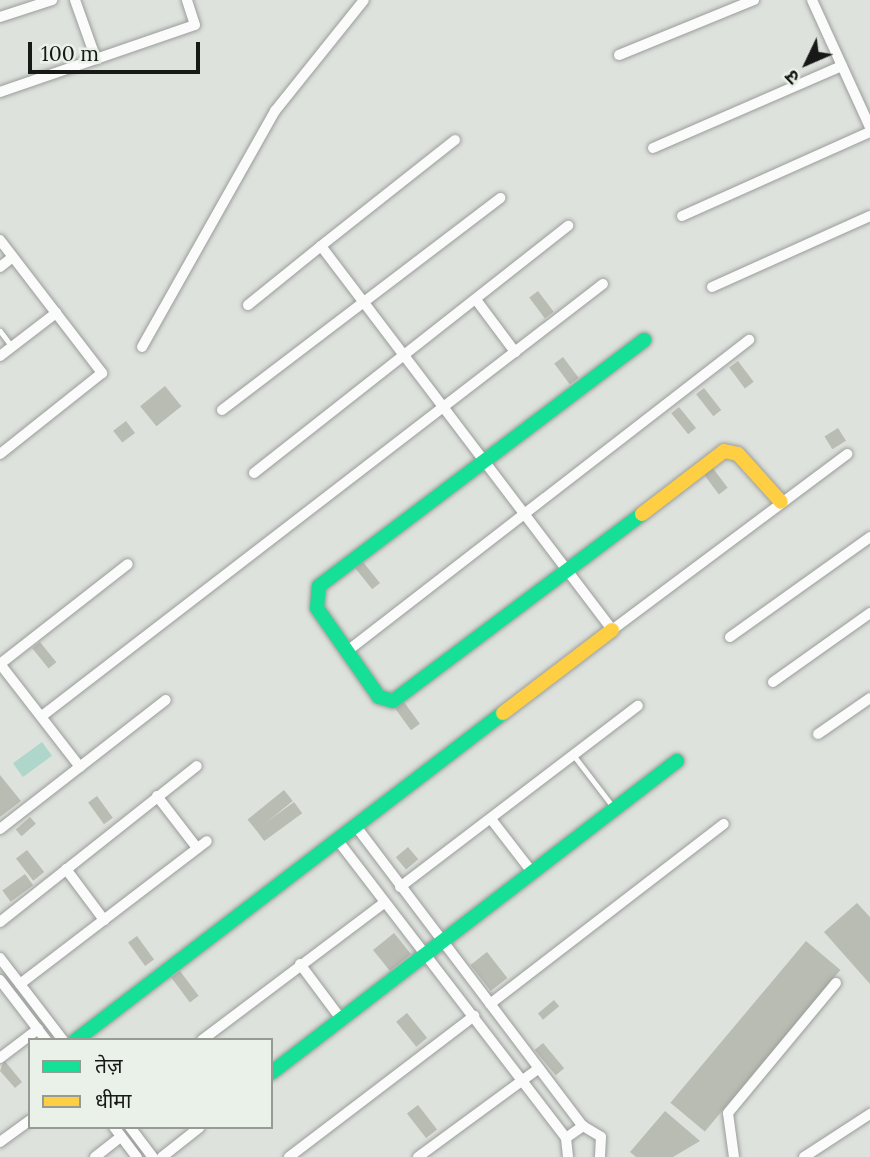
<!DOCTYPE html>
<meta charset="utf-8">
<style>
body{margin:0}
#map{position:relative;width:870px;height:1157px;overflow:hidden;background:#dee2dd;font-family:Lora,"Noto Sans Devanagari",serif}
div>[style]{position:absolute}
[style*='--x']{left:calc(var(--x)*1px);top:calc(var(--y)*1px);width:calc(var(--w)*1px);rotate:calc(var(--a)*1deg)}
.water>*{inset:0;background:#aed6cb;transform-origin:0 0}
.building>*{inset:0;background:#b9bcb2;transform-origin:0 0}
.roads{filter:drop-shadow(0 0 2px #9a9d9a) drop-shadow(0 0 2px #9a9d9a)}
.lane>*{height:5px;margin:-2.5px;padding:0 2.5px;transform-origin:2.5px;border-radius:2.5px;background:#fafbfa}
.street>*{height:10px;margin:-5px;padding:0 5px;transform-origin:5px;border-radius:5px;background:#fafbfa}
.fast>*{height:14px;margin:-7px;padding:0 7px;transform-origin:7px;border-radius:7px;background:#16e098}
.slow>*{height:14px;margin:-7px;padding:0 7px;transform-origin:7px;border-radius:7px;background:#ffcf43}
span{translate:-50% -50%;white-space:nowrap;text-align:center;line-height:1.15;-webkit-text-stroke:7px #eaf1e8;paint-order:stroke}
.legend{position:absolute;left:28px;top:1038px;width:245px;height:91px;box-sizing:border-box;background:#eaf1e8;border:2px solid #969b94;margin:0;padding:9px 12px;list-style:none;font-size:21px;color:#171916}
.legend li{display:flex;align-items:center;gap:14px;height:35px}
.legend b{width:35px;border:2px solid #969b94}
.north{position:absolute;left:772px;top:28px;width:70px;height:70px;-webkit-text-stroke:5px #eaf1e8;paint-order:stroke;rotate:226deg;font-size:19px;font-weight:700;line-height:28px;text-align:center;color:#171916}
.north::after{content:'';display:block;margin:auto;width:24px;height:32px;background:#171916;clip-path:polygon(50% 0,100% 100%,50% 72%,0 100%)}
.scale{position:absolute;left:28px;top:42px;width:172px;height:32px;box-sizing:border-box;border:4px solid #171916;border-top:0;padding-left:9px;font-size:21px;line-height:24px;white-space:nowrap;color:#171916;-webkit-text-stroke:5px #eaf1e8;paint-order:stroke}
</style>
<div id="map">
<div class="water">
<div style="left:42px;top:742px;width:17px;height:36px;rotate:54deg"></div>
</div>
<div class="building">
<div style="left:538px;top:291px;width:26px;height:11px;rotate:53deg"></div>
<div style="left:563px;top:357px;width:26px;height:11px;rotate:53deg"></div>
<div style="left:738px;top:361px;width:26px;height:11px;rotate:53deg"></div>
<div style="left:165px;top:386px;width:26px;height:32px;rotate:51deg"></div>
<div style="left:704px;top:388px;width:28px;height:10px;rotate:52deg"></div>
<div style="left:679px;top:407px;width:27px;height:10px;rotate:51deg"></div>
<div style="left:126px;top:421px;width:15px;height:16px;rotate:53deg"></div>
<div style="left:838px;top:428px;width:15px;height:16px;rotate:58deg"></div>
<div style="left:712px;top:467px;width:26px;height:11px;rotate:53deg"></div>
<div style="left:363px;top:562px;width:27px;height:10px;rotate:51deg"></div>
<div style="left:40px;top:642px;width:26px;height:10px;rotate:51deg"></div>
<div style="left:404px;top:702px;width:27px;height:11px;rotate:54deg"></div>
<div style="clip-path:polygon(0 775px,21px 801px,0 817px)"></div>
<div style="left:284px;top:790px;width:14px;height:47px;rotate:51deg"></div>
<div style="left:97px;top:796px;width:27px;height:11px;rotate:54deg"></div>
<div style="left:294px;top:802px;width:14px;height:47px;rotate:54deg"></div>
<div style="left:30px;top:817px;width:9px;height:19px;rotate:49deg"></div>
<div style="left:408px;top:847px;width:16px;height:16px;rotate:50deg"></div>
<div style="left:27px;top:850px;width:28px;height:14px;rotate:52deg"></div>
<div style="left:25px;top:874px;width:14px;height:28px;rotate:54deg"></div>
<div style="clip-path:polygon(857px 903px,870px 917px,870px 984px,824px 932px)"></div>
<div style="left:394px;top:933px;width:27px;height:27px;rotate:51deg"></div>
<div style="left:137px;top:936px;width:29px;height:11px;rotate:54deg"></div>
<div style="left:806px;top:941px;width:45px;height:211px;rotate:40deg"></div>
<div style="left:487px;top:952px;width:33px;height:21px;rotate:52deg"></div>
<div style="left:180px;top:971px;width:31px;height:11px;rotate:53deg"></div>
<div style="left:554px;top:1000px;width:8px;height:21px;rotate:50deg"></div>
<div style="left:407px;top:1013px;width:32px;height:14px;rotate:51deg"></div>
<div style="left:543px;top:1043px;width:33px;height:11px;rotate:50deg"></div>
<div style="clip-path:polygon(4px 1060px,22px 1082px,15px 1088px,0 1071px)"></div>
<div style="left:418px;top:1105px;width:31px;height:14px;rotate:52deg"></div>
<div style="clip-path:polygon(665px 1111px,700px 1141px,673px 1157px,636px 1157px,630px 1152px)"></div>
</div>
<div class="roads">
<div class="lane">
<div style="--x:0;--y:331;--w:20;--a:53"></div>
<div style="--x:574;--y:756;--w:64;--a:52.6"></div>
</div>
<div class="street">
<div style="--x:75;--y:0;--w:63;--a:70.4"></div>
<div style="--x:812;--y:0;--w:140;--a:65.5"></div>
<div style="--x:0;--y:17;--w:55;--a:-18.1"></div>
<div style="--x:619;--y:55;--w:146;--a:-22.2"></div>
<div style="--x:0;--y:92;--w:206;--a:-19"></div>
<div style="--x:195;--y:25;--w:26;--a:-108"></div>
<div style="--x:455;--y:140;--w:171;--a:141.7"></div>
<div style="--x:321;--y:246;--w:482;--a:52.8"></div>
<div style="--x:612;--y:630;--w:294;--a:-36.8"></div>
<div style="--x:653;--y:148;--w:206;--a:-23.5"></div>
<div style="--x:682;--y:216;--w:206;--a:-24.1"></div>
<div style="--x:0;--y:240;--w:168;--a:52.5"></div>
<div style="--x:102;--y:373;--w:130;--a:141.5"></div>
<div style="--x:0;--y:267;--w:16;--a:-38"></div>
<div style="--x:712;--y:287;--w:173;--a:-24.2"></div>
<div style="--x:477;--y:301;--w:64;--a:53.3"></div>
<div style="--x:248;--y:305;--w:94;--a:-38.9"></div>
<div style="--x:142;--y:347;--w:271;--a:-60.6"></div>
<div style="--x:275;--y:111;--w:142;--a:-51.3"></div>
<div style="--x:0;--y:356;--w:71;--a:-37.5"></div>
<div style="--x:222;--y:410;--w:350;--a:-37.3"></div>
<div style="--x:254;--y:473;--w:400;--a:-38.2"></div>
<div style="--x:730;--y:637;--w:172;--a:-35.5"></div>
<div style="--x:346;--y:652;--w:510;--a:-37.75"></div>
<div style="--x:773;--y:682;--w:119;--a:-35.4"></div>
<div style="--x:42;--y:716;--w:708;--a:-37.6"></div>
<div style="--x:818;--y:734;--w:63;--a:-34.7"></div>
<div style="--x:80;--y:767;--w:130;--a:-127.8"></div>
<div style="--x:0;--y:664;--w:162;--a:-38"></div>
<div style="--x:157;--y:796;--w:66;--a:52.4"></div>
<div style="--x:491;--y:819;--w:67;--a:52.3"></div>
<div style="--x:0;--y:829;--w:210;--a:-37.9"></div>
<div style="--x:358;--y:829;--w:373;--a:52.9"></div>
<div style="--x:339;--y:842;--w:373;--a:52.5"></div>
<div style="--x:66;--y:869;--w:64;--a:53.3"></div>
<div style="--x:400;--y:887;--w:299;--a:-37.3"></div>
<div style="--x:0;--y:922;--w:251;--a:-38.4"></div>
<div style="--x:0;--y:958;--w:103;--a:52.5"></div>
<div style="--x:300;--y:964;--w:69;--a:53.3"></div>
<div style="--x:0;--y:980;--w:76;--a:52.5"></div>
<div style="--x:20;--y:984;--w:235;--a:-37.4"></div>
<div style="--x:490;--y:1004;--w:295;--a:-37.6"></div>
<div style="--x:202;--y:1040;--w:229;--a:-37"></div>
<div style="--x:0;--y:1058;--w:48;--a:-37.3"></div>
<div style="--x:114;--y:1127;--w:38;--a:53"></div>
<div style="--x:130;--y:1127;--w:38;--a:53"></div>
<div style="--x:0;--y:1142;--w:37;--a:-36"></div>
<div style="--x:95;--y:1157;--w:33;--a:-38"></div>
<div style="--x:162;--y:1157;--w:48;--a:-38.3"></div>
<div style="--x:289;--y:1157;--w:233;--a:-37.3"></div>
<div style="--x:418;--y:1157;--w:150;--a:-36.3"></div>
<div style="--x:568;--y:1157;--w:19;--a:-96"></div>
<div style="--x:566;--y:1138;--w:21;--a:-35"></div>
<div style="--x:583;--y:1126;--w:21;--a:31"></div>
<div style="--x:601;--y:1137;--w:20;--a:93"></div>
<div style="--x:734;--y:1157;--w:44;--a:-97.8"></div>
<div style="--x:728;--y:1113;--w:169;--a:-50.3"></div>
<div style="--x:804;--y:1157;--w:79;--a:-33.1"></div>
</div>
<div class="fast">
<div style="--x:642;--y:514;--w:311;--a:143.1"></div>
<div style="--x:393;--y:701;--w:15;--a:-164"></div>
<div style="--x:379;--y:697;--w:108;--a:-124.9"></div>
<div style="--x:317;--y:608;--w:22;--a:-85"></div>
<div style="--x:319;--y:586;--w:408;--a:-37.1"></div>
<div style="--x:76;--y:1040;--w:538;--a:-37.45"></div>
<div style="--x:271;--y:1073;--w:512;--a:-37.54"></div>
</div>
<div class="slow">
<div style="--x:642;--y:514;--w:103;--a:-37.5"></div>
<div style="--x:724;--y:451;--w:14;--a:12"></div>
<div style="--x:738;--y:454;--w:64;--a:48.1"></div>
<div style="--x:503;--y:713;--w:137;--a:-37.3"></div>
</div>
</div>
<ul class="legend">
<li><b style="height:9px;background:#16e098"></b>तेज़</li>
<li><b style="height:9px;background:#ffcf43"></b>धीमा</li>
</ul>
<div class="north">उ</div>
<div class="scale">100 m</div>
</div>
